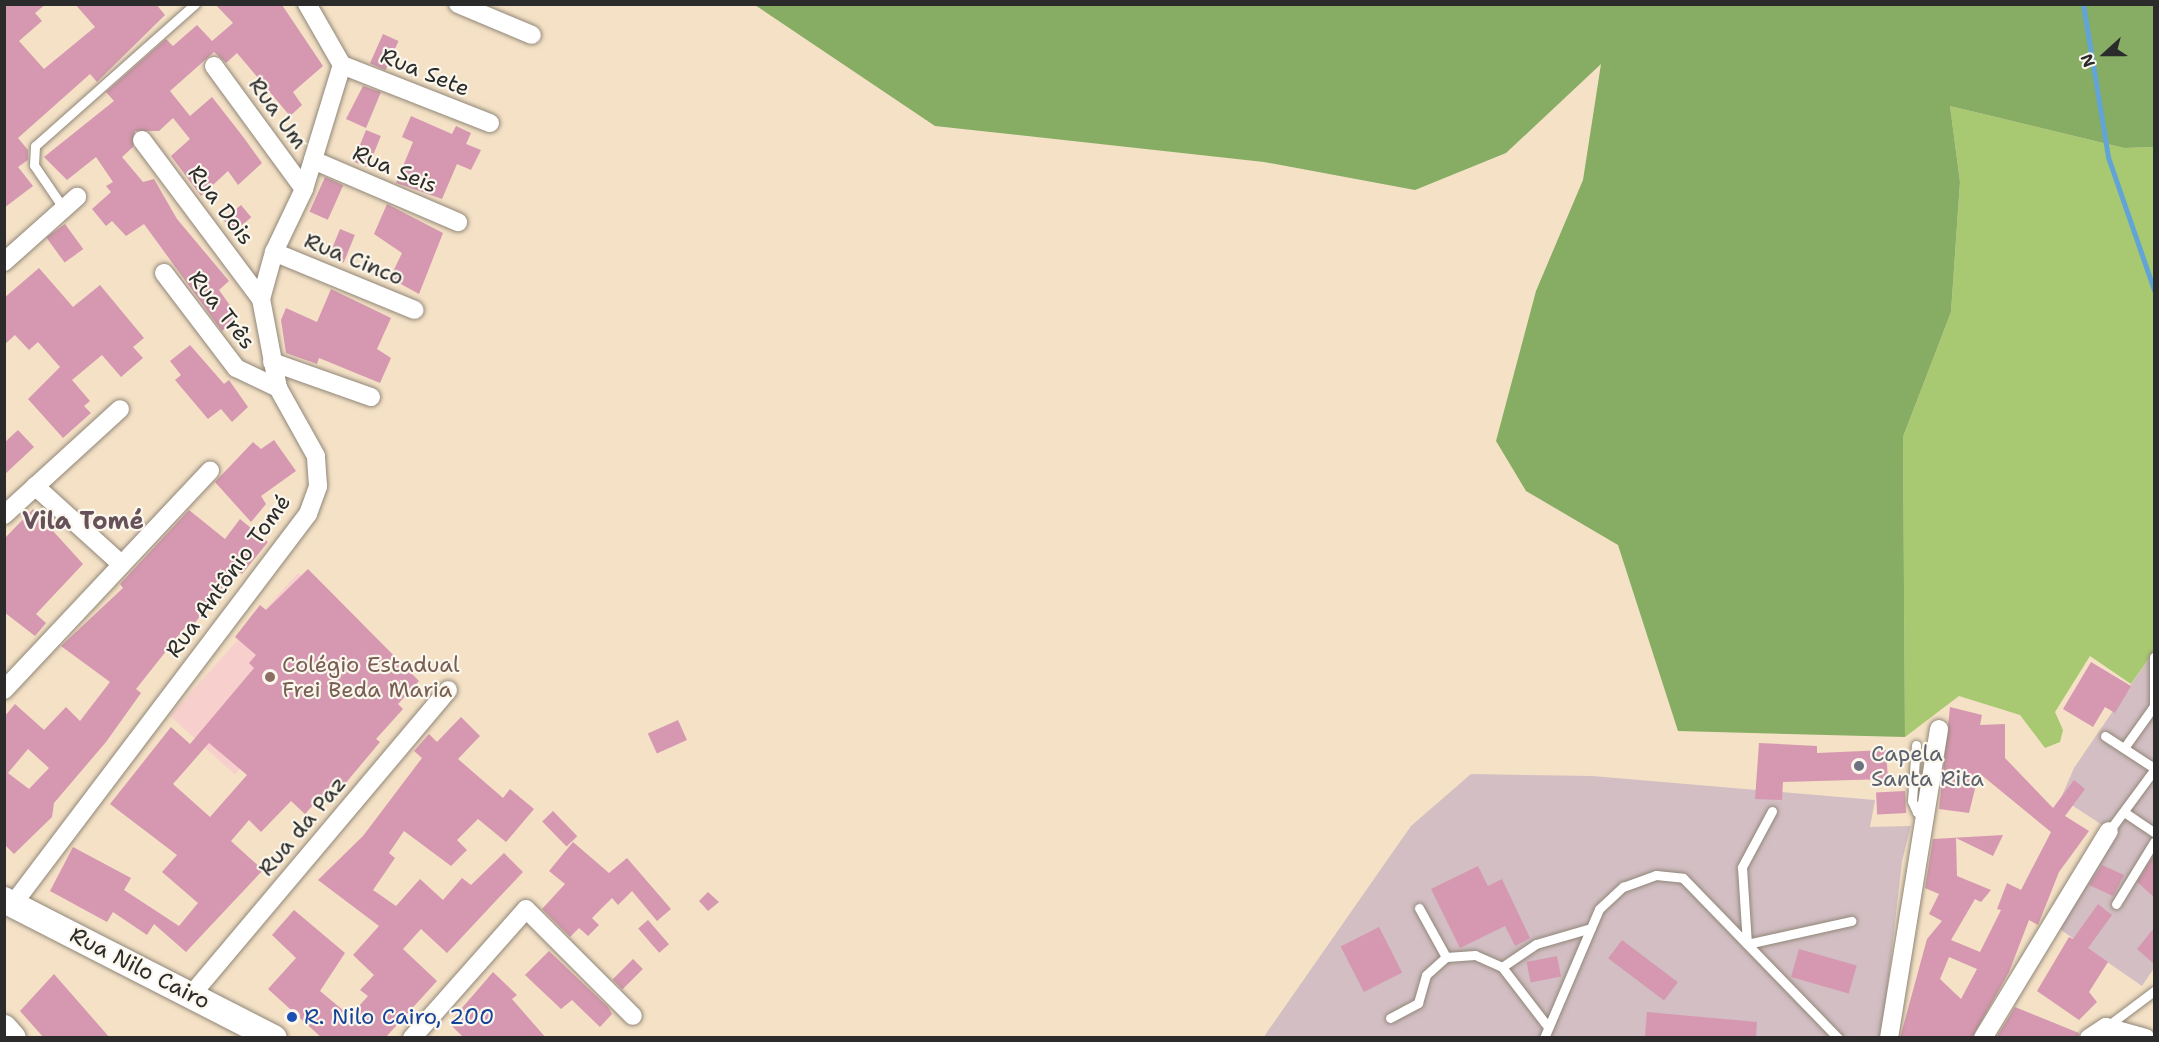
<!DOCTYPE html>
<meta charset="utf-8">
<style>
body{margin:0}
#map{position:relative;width:2159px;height:1042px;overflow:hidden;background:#f4e1c6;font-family:"Shantell Sans",sans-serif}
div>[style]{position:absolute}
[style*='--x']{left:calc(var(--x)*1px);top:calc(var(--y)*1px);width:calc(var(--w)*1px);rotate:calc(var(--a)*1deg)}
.built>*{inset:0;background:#f7d0cd;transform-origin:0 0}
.industrial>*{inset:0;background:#d2bec3}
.green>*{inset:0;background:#a8c971}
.forest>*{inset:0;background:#86ad63}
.stream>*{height:5px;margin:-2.5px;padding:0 2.5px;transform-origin:2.5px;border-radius:2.5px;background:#62a4d6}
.building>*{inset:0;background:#d598b0;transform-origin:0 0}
.roads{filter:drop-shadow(0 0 2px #908678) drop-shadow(0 0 2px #908678)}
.lane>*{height:9px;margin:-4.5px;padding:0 4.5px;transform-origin:4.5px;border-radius:4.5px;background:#fff}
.street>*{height:18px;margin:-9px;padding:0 9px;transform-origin:9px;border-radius:9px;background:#fff}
.secondary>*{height:26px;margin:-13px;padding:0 13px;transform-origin:13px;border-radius:13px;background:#fff}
.dots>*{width:16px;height:16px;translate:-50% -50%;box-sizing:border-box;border:3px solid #fbf7ec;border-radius:50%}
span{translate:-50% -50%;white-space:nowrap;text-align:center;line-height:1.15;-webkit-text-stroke:4.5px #fbf7ec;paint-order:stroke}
.street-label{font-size:22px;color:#2b2b2b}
.education-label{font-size:22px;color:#785e54}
.left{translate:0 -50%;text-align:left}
.worship-label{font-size:22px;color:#5b616d}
.transit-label{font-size:22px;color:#164399}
.neighbourhood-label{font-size:24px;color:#66515a;font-weight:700}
.frame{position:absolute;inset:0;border:6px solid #2b2b2b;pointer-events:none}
.north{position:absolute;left:2075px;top:24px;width:60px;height:60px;-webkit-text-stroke:4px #fbf7ec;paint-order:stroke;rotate:249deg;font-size:16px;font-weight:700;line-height:24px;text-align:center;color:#2b2b2b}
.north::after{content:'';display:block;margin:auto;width:21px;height:27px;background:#2b2b2b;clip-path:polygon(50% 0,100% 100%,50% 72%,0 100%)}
</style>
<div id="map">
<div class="built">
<div style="left:298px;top:573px;width:88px;height:192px;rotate:42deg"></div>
</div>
<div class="industrial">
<div style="clip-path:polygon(2154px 651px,2154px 968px,2142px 986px,2051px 923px,2113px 832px,2061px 798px,2074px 768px)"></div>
<div style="clip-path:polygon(1471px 774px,1592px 776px,1875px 800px,1870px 827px,1911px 826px,1902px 861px,1882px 1037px,1263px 1038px,1411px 826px)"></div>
</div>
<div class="green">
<div style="clip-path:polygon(1950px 106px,2124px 148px,2154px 147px,2154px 651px,2131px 684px,2090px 656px,2055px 712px,2063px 730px,2060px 742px,2045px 748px,2020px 715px,1959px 696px,1905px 737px,1903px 437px,1951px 312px,1960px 182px)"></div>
</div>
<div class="forest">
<div style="clip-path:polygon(755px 5px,2154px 5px,2154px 147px,2124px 148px,1950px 106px,1960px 182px,1951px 312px,1903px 437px,1905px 737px,1678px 731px,1618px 545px,1526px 491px,1496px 441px,1536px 291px,1583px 180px,1601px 64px,1506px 153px,1415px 190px,1264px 162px,935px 126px)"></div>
</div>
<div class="stream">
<div style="--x:2083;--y:4;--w:155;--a:80.7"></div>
<div style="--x:2108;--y:157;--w:141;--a:70.9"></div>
</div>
<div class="building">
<div style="clip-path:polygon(4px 4px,46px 4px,35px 13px,42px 21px,19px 41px,44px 69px,95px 27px,75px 4px,156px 4px,165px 15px,97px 82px,90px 74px,18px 138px,28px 150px,28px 160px,18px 167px,33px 186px,4px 208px)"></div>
<div style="clip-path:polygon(215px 4px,282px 5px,323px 66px,293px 92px,302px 105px,290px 116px,237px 53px,226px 63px,214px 52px,170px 91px,190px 116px,212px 97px,244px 138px,262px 163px,238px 185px,228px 171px,201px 196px,171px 156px,190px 139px,173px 118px,159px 131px,135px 131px,133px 147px,122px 157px,143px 182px,154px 179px,177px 219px,229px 281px,219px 290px,239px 318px,222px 331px,144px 224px,126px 236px,112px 221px,106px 226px,92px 209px,111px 192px,106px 186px,113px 182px,96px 157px,67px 180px,44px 157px,114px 101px,106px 92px,166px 39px,173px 46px,197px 25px,212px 41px,233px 23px)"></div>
<div style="left:383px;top:34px;width:17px;height:32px;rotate:24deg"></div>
<div style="clip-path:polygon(363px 86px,381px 92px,366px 128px,346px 119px)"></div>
<div style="clip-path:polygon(411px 116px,452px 134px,456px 126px,471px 133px,466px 144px,481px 150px,471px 170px,457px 164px,442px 199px,396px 183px,413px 142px,402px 137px)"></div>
<div style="left:366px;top:130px;width:16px;height:34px;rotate:22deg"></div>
<div style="left:325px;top:177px;width:20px;height:38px;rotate:24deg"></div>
<div style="clip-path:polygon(387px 204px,443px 233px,419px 294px,390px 278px,402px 253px,374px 234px)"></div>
<div style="left:241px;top:205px;width:16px;height:23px;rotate:50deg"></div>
<div style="left:65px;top:224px;width:31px;height:23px;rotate:54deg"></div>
<div style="left:340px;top:229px;width:16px;height:30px;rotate:22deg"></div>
<div style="clip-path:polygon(39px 268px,73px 307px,100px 285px,144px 338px,133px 347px,143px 358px,121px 377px,102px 355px,72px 380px,90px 401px,84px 406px,91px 413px,63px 438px,28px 399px,60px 367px,38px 342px,29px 350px,15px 335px,4px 345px,4px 298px)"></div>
<div style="clip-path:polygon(331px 289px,391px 318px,377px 349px,391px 358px,380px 383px,319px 358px,317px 364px,286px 353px,281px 320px,286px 308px,317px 322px)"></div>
<div style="clip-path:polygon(190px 345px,224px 384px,229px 380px,248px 407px,232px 422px,221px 409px,208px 419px,175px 380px,181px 375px,170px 361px)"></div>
<div style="clip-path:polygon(18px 430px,34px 447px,4px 475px,4px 443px)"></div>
<div style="clip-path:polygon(274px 440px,296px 471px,261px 496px,266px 504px,251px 522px,215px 482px,253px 442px,261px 449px)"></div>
<div style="clip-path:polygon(33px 509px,83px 564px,36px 614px,46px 623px,35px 636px,4px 612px,4px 539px)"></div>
<div style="clip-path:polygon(evenodd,189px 510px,225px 539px,240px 519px,268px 542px,242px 574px,236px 570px,194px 624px,190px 621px,136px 689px,141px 693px,106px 742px,54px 803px,52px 817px,14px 854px,4px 844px,4px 717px,15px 704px,44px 730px,66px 707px,80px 721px,110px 682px,61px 646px,123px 588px,120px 584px,189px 510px,28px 749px,49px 768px,29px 789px,8px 773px,28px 749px)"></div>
<div style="clip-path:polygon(evenodd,308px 569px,419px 681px,398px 704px,403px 709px,376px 739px,380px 742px,339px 791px,332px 784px,305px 814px,291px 801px,261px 832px,249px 820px,231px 841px,263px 870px,186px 952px,154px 924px,147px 935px,113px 912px,107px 922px,50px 891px,73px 847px,131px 878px,124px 890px,179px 926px,198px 903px,162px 872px,177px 855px,110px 804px,171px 727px,190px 744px,254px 668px,249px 663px,256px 655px,235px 637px,260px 605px,266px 610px,308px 569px,209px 743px,247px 775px,210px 817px,173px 784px,209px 743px)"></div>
<div style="clip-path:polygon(2091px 662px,2131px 686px,2115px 713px,2105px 707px,2093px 727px,2063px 709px)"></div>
<div style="clip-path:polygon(evenodd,1950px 707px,1982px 715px,1980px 725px,2005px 724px,2005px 758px,2053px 808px,2074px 780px,2085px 789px,2065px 816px,2089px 831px,2059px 872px,2038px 925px,2029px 920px,2009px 972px,1972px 1038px,1900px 1038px,1927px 939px,1942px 921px,1929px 914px,1939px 894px,1925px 888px,1933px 839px,2003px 835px,1993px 856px,1956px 838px,1957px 876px,1991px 890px,1981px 902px,1975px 899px,1951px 940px,1980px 952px,2001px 910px,1997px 909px,2007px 883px,2021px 890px,2051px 832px,1979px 773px,1969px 813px,1939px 809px,1950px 707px,1949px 957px,1977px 969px,1961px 999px,1940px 979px,1949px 957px)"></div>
<div style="clip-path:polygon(461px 717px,480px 736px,458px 759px,503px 798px,510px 789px,534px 809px,506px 842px,478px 819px,457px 840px,467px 850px,451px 866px,404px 831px,389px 853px,395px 858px,373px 890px,396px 906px,420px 879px,443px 900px,462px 878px,471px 885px,504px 853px,523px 872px,447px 953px,421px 929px,403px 949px,437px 981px,385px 1038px,322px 1038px,268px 989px,296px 958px,272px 935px,294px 910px,345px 953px,320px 991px,350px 1016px,368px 996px,360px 990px,374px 975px,353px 955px,379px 926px,318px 880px,363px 836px,422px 758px,414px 751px,429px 734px,437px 742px)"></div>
<div style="left:678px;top:720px;width:22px;height:33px;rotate:66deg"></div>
<div style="clip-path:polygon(1759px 743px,1817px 746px,1817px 753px,1886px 750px,1888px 779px,1783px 782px,1782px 800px,1755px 799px)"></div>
<div style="left:1905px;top:791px;width:22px;height:29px;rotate:87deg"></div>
<div style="left:553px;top:811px;width:35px;height:15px;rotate:46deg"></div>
<div style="clip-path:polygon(573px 842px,609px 873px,627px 858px,671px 909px,657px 921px,632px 891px,618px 905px,612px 898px,592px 918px,599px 925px,588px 936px,579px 928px,570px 937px,542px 909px,565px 884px,549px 871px)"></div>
<div style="clip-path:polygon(2154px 855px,2154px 897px,2137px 882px)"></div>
<div style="clip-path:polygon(2102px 865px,2124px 875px,2113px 896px,2089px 885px)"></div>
<div style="clip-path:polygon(1478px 866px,1488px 886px,1502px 879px,1530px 938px,1515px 946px,1505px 926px,1460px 948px,1431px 889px)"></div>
<div style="clip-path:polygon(708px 892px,719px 902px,708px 911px,699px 901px)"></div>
<div style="clip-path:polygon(2098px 904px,2112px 915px,2088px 948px,2108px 962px,2089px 992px,2097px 1002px,2079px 1020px,2037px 991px,2069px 937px,2073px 939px)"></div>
<div style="left:648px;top:920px;width:32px;height:13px;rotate:49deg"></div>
<div style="left:1379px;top:927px;width:51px;height:43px;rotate:63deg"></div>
<div style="clip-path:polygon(2154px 928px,2154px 964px,2137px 949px)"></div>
<div style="left:1622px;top:940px;width:70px;height:23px;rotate:37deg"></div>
<div style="left:1799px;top:949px;width:60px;height:29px;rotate:16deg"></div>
<div style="clip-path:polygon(549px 951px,608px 1007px,612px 1014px,600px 1027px,572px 1000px,561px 1009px,525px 975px)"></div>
<div style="left:1557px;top:956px;width:21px;height:31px;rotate:79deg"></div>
<div style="left:633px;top:959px;width:14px;height:29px;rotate:45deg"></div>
<div style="clip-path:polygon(493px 972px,517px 995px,512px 999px,546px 1038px,464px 1038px,449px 1023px)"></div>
<div style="clip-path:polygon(54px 974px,110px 1038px,44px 1038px,20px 1011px)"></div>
<div style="clip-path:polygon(2015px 1007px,2079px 1033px,2078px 1038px,1996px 1038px)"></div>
<div style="clip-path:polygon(1647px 1012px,1757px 1022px,1756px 1038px,1645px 1036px)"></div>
</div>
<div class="roads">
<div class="lane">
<div style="--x:64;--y:209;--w:53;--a:-124.3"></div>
<div style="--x:34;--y:165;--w:19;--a:-87"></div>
<div style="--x:35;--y:146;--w:214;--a:-41.6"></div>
<div style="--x:2105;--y:736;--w:59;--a:33.1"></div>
<div style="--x:1916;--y:745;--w:56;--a:94.1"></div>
<div style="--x:1912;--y:801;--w:12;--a:66"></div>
<div style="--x:1917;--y:812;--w:9;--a:6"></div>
<div style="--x:2124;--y:748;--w:52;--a:-54.5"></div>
<div style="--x:2154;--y:706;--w:49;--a:-90"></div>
<div style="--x:1772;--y:811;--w:64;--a:118.2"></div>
<div style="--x:1742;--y:867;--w:77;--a:86.3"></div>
<div style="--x:1747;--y:944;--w:107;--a:-12.5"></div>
<div style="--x:2124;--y:812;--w:36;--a:34"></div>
<div style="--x:2109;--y:831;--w:76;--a:-53.6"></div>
<div style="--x:2116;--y:904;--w:73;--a:-58.5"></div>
<div style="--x:1419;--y:908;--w:56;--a:61.1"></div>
<div style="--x:1502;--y:967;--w:76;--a:52.5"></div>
<div style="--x:1390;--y:1018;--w:32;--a:-28"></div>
<div style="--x:1418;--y:1003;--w:29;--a:-74"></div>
<div style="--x:1426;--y:975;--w:27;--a:-42"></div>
<div style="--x:1446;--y:957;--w:29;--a:-4"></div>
<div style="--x:1475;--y:955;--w:30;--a:24"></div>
<div style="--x:1502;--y:967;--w:41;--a:-34.1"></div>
<div style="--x:1536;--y:944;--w:57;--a:-16.2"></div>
<div style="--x:2106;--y:1027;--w:60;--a:-36.9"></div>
<div style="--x:1544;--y:1038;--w:140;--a:-66.9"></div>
<div style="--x:1599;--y:909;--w:33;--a:-43"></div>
<div style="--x:1623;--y:887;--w:35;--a:-20"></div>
<div style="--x:1656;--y:875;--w:27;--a:6"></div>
<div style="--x:1683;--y:878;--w:223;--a:45.9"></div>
</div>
<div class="street">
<div style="--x:458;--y:4;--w:80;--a:22.7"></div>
<div style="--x:342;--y:65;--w:159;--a:21.4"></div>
<div style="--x:214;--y:66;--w:152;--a:53.8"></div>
<div style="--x:142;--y:140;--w:199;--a:53.2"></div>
<div style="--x:313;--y:160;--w:158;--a:23.2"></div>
<div style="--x:274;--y:252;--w:152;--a:22.4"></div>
<div style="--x:4;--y:262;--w:98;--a:-41.7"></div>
<div style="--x:164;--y:273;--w:119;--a:52.8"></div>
<div style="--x:236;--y:368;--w:47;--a:25.5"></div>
<div style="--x:272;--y:362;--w:105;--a:19.5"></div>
<div style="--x:35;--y:486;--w:116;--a:42.2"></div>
<div style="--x:4;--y:515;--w:157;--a:-42.4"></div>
<div style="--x:4;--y:690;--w:301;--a:-46.8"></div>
<div style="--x:13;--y:904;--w:489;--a:-52.9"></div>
<div style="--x:308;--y:514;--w:30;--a:-70"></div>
<div style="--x:318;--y:486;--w:30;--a:-94"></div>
<div style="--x:316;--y:456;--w:78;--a:-119.2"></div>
<div style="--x:278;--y:388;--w:91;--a:-100.8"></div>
<div style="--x:261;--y:299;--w:49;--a:-74.5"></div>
<div style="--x:274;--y:252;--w:70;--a:-64.5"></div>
<div style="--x:304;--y:189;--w:130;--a:-73"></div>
<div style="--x:342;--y:65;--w:70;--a:-119.8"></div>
<div style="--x:193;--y:993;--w:396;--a:-49.9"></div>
<div style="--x:412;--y:1038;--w:172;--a:-48.5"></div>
<div style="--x:526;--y:909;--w:151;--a:45"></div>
<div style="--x:1889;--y:1038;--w:313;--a:-80.8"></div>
<div style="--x:1983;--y:1038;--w:242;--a:-58.7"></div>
<div style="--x:2089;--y:1038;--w:20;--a:-33"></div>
<div style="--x:2106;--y:1027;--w:41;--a:15.4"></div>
</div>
<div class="secondary">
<div style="--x:4;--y:900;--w:303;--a:27.1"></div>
<div style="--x:4;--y:1028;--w:13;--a:48"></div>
</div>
</div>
<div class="dots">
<div style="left:270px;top:677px;background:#8d6e63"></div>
<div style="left:1859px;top:766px;background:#6b7280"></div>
<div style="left:292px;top:1017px;background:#1a4fb4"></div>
</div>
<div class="street-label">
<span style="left:425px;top:72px;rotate:22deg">Rua Sete</span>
<span style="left:278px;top:113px;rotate:54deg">Rua Um</span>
<span style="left:395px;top:169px;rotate:23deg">Rua Seis</span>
<span style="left:221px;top:205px;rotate:53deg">Rua Dois</span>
<span style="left:354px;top:259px;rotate:22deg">Rua Cinco</span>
<span style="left:222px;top:310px;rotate:52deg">Rua Três</span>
<span style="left:228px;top:576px;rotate:-54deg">Rua Antônio Tomé</span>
<span style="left:302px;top:826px;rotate:-50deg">Rua da Paz</span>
<span style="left:140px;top:968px;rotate:27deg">Rua Nilo Cairo</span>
</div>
<div class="education-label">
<span class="left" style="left:282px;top:677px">Colégio Estadual<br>Frei Beda Maria</span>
</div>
<div class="worship-label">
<span class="left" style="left:1871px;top:766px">Capela<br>Santa Rita</span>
</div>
<div class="transit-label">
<span class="left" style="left:304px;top:1017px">R. Nilo Cairo, 200</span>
</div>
<div class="neighbourhood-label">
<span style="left:83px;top:522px">Vila Tomé</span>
</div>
<div class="frame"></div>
<div class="north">N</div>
</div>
